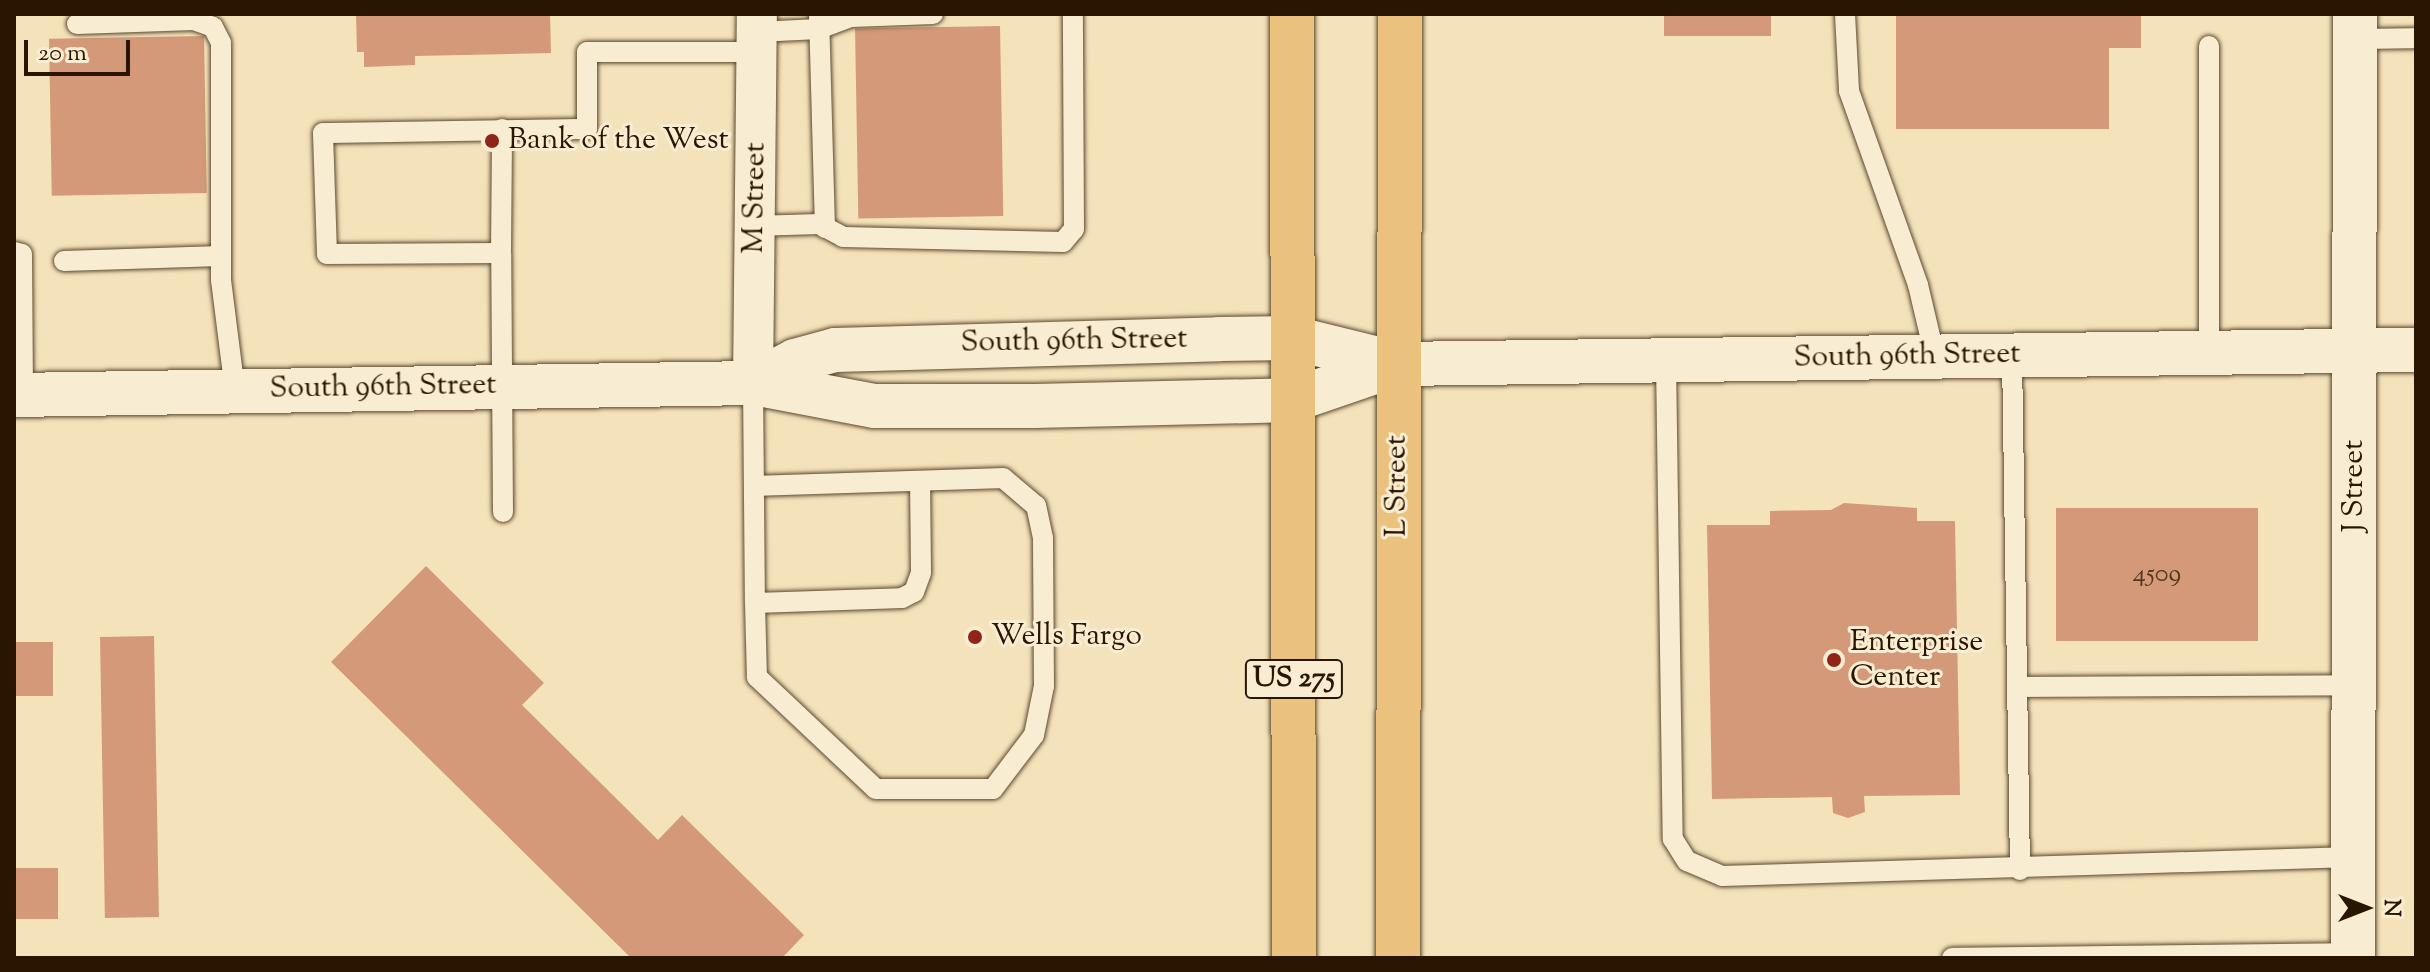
<!DOCTYPE html>
<style>
body{margin:0}
#map{position:relative;width:2430px;height:972px;overflow:hidden;background:#f4e2ba;font-family:"Sorts Mill Goudy",serif}
div>[style]{position:absolute}
[style*='--x']{left:calc(var(--x)*1px);top:calc(var(--y)*1px);width:calc(var(--w)*1px);rotate:calc(var(--a)*1deg)}
.building>*{inset:0;background:#d39978;transform-origin:0 0}
.roads{filter:drop-shadow(0 0 2px #5c492e) drop-shadow(0 0 2px #5c492e)}
.lane>*{height:20px;margin:-10px;padding:0 10px;transform-origin:10px;border-radius:10px;background:#f8ecd2}
.street>*{height:40px;margin:-20px;padding:0 20px;transform-origin:20px;border-radius:20px;background:#f8ecd2}
.secondary>*{height:44px;margin:-22px;padding:0 22px;transform-origin:22px;border-radius:22px;background:#f8ecd2}
.primary>*{height:44px;margin:-22px;padding:0 22px;transform-origin:22px;border-radius:22px;background:#eac17d}
.dots>*{width:22px;height:22px;translate:-50% -50%;box-sizing:border-box;border:4px solid #f8ecd2;border-radius:50%}
span{translate:-50% -50%;white-space:nowrap;text-align:center;line-height:1.15;-webkit-text-stroke:6px #f8ecd2;paint-order:stroke}
.number-label{font-size:26px;color:#54371e}
.number-label span{-webkit-text-stroke-width:0}
.shield-label span{padding:2px 6px;background:#f8ecd2;border:2px solid;border-radius:6px;-webkit-text-stroke-width:0}
.shield-label{font-size:28px;color:#2a1600;font-weight:700}
.poi-label{font-size:30px;color:#2a1600}
.left{translate:0 -50%;text-align:left}
.street-label{font-size:30px;color:#2a1600}
.frame{position:absolute;inset:0;border:16px solid #2a1600;pointer-events:none}
.north{position:absolute;left:2326px;top:868px;width:80px;height:80px;-webkit-text-stroke:6px #f8ecd2;paint-order:stroke;rotate:90deg;font-size:22px;font-weight:700;line-height:32px;text-align:center;color:#2a1600}
.north::after{content:'';display:block;margin:auto;width:28px;height:36px;background:#2a1600;clip-path:polygon(50% 0,100% 100%,50% 72%,0 100%)}
.scale{position:absolute;left:24px;top:40px;width:106px;height:36px;box-sizing:border-box;border:4px solid #2a1600;border-top:0;padding-left:10px;font-size:24px;line-height:28px;white-space:nowrap;color:#2a1600;-webkit-text-stroke:6px #f8ecd2;paint-order:stroke}
</style>
<div id="map">
<div class="building">
<div style="clip-path:polygon(356px 14px,550px 14px,551px 53px,415px 56px,415px 65px,364px 67px,364px 52px,357px 52px)"></div>
<div style="left:1664px;top:14px;width:107px;height:22px"></div>
<div style="clip-path:polygon(1896px 14px,2141px 14px,2141px 48px,2109px 48px,2109px 129px,1896px 129px)"></div>
<div style="left:1000px;top:26px;width:190px;height:145px;rotate:89deg"></div>
<div style="left:204px;top:36px;width:157px;height:155px;rotate:89deg"></div>
<div style="clip-path:polygon(1844px 503px,1917px 508px,1917px 521px,1955px 521px,1960px 795px,1864px 796px,1865px 812px,1848px 818px,1833px 813px,1832px 797px,1712px 799px,1707px 525px,1770px 525px,1770px 511px,1831px 510px)"></div>
<div style="left:2056px;top:508px;width:202px;height:133px"></div>
<div style="clip-path:polygon(426px 566px,544px 683px,522px 705px,658px 840px,682px 815px,804px 935px,782px 958px,631px 958px,331px 662px)"></div>
<div style="left:154px;top:636px;width:281px;height:54px;rotate:89deg"></div>
<div style="left:53px;top:642px;width:54px;height:39px;rotate:90deg"></div>
<div style="left:58px;top:868px;width:51px;height:44px;rotate:90deg"></div>
</div>
<div class="roads">
<div class="lane">
<div style="--x:819;--y:14;--w:214;--a:88.4"></div>
<div style="--x:1845;--y:14;--w:77;--a:87"></div>
<div style="--x:1849;--y:91;--w:206;--a:70.4"></div>
<div style="--x:1918;--y:285;--w:74;--a:76.7"></div>
<div style="--x:77;--y:24;--w:117;--a:-2"></div>
<div style="--x:194;--y:20;--w:20;--a:20"></div>
<div style="--x:213;--y:27;--w:18;--a:63"></div>
<div style="--x:221;--y:43;--w:237;--a:90"></div>
<div style="--x:221;--y:280;--w:112;--a:82.8"></div>
<div style="--x:757;--y:32;--w:62;--a:-2.8"></div>
<div style="--x:819;--y:29;--w:34;--a:-21"></div>
<div style="--x:851;--y:17;--w:82;--a:-2.1"></div>
<div style="--x:2355;--y:39;--w:61;--a:-0.9"></div>
<div style="--x:2209;--y:46;--w:307;--a:90"></div>
<div style="--x:754;--y:226;--w:65;--a:-1.8"></div>
<div style="--x:819;--y:224;--w:27;--a:28"></div>
<div style="--x:843;--y:237;--w:220;--a:1.3"></div>
<div style="--x:1063;--y:242;--w:17;--a:-50"></div>
<div style="--x:1074;--y:229;--w:215;--a:-90.3"></div>
<div style="--x:14;--y:252;--w:8;--a:14"></div>
<div style="--x:22;--y:254;--w:141;--a:89.6"></div>
<div style="--x:501;--y:253;--w:124;--a:-89.5"></div>
<div style="--x:64;--y:261;--w:157;--a:-1.8"></div>
<div style="--x:2012;--y:355;--w:515;--a:89.11"></div>
<div style="--x:1666;--y:360;--w:479;--a:89.2"></div>
<div style="--x:1673;--y:839;--w:26;--a:58"></div>
<div style="--x:1687;--y:861;--w:38;--a:23"></div>
<div style="--x:1722;--y:876;--w:631;--a:-1.72"></div>
<div style="--x:753;--y:383;--w:220;--a:89.5"></div>
<div style="--x:755;--y:603;--w:74;--a:88.5"></div>
<div style="--x:757;--y:677;--w:163;--a:43.3"></div>
<div style="--x:876;--y:789;--w:117;--a:0"></div>
<div style="--x:993;--y:789;--w:68;--a:-52.8"></div>
<div style="--x:1034;--y:735;--w:50;--a:-78.5"></div>
<div style="--x:1044;--y:686;--w:148;--a:-90.4"></div>
<div style="--x:1043;--y:538;--w:33;--a:-102"></div>
<div style="--x:1036;--y:506;--w:43;--a:-139.7"></div>
<div style="--x:1003;--y:478;--w:249;--a:178.2"></div>
<div style="--x:503;--y:512;--w:259;--a:-90.4"></div>
<div style="--x:501;--y:253;--w:174;--a:179.7"></div>
<div style="--x:327;--y:254;--w:121;--a:-91.9"></div>
<div style="--x:323;--y:133;--w:264;--a:-0.9"></div>
<div style="--x:587;--y:129;--w:77;--a:-90"></div>
<div style="--x:587;--y:52;--w:171;--a:0"></div>
<div style="--x:755;--y:603;--w:147;--a:-1.9"></div>
<div style="--x:902;--y:598;--w:13;--a:-27"></div>
<div style="--x:914;--y:592;--w:20;--a:-70"></div>
<div style="--x:921;--y:573;--w:92;--a:-90.6"></div>
<div style="--x:2017;--y:687;--w:337;--a:-0.3"></div>
<div style="--x:1952;--y:958;--w:401;--a:-0.7"></div>
</div>
<div class="street">
<div style="--x:753;--y:383;--w:369;--a:-89.4"></div>
</div>
<div class="secondary">
<div style="--x:753;--y:383;--w:47;--a:-27.6"></div>
<div style="--x:795;--y:361;--w:41;--a:-15.4"></div>
<div style="--x:835;--y:350;--w:385;--a:-1.6"></div>
<div style="--x:1220;--y:339;--w:73;--a:-0.8"></div>
<div style="--x:1293;--y:338;--w:108;--a:13.9"></div>
<div style="--x:1398;--y:364;--w:1018;--a:-0.79"></div>
<div style="--x:14;--y:395;--w:739;--a:-0.93"></div>
<div style="--x:753;--y:383;--w:124;--a:10.7"></div>
<div style="--x:875;--y:406;--w:159;--a:0"></div>
<div style="--x:1034;--y:406;--w:259;--a:-1.3"></div>
<div style="--x:1293;--y:400;--w:111;--a:-18.9"></div>
<div style="--x:2353;--y:958;--w:944;--a:-89.88"></div>
</div>
<div class="primary">
<div style="--x:1292;--y:14;--w:944;--a:89.88"></div>
<div style="--x:1398;--y:958;--w:944;--a:-89.88"></div>
</div>
</div>
<div class="dots">
<div style="left:492px;top:141px;background:#8f2418"></div>
<div style="left:975px;top:637px;background:#8f2418"></div>
<div style="left:1834px;top:660px;background:#8f2418"></div>
</div>
<div class="number-label">
<span style="left:2157px;top:575px">4509</span>
</div>
<div class="shield-label">
<span style="left:1294px;top:679px">US 275</span>
</div>
<div class="poi-label">
<span class="left" style="left:508px;top:141px">Bank of the West</span>
<span class="left" style="left:991px;top:637px">Wells Fargo</span>
<span class="left" style="left:1850px;top:660px">Enterprise<br>Center</span>
</div>
<div class="street-label">
<span style="left:756px;top:198px;rotate:-89deg">M Street</span>
<span style="left:1074px;top:342px;rotate:-1deg">South 96th Street</span>
<span style="left:1907px;top:357px;rotate:-1deg">South 96th Street</span>
<span style="left:383px;top:388px;rotate:-1deg">South 96th Street</span>
<span style="left:1398px;top:486px;rotate:-90deg">L Street</span>
<span style="left:2355px;top:486px;rotate:-90deg">J Street</span>
</div>
<div class="frame"></div>
<div class="north">N</div>
<div class="scale">20 m</div>
</div>
